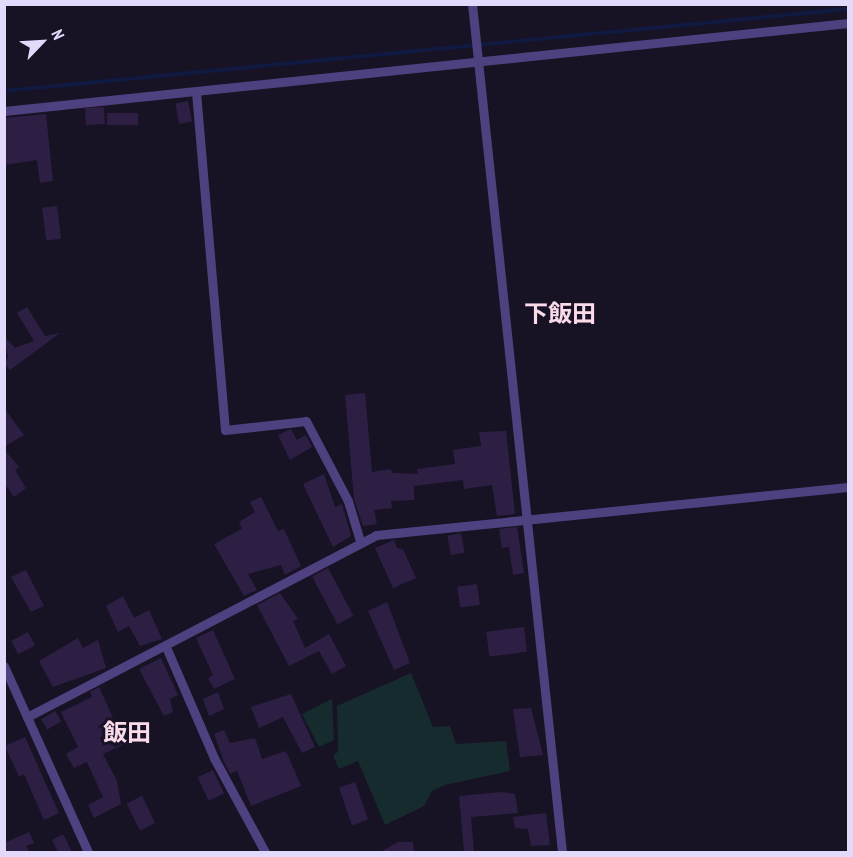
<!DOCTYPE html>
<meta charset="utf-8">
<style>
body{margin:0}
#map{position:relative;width:853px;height:857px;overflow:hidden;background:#181225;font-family:"PT Sans Narrow","Noto Sans JP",sans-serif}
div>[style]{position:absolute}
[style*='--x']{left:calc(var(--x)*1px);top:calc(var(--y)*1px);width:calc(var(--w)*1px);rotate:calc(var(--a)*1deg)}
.green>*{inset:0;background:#152b2e}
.stream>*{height:4px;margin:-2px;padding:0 2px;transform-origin:2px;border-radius:2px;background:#101940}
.building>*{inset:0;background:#2d1f44;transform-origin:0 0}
.minor>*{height:9px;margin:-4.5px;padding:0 4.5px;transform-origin:4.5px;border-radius:4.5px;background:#4f417f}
span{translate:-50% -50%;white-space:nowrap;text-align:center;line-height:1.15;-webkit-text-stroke:6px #181225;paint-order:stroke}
.quarter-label{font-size:24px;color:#fbdbea;font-weight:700}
.frame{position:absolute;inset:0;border:6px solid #e3d9fb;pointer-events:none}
.north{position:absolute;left:12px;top:12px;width:60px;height:60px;-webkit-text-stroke:4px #181225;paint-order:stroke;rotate:65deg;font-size:16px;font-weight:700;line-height:24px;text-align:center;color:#e3d9fb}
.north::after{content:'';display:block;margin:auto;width:21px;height:27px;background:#e3d9fb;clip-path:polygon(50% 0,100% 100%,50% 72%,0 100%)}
</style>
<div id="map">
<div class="green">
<div style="clip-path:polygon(411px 673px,433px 727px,450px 726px,456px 744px,506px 741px,510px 771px,445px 785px,432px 791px,424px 806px,385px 825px,358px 761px,339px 769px,333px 755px,338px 752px,337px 706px)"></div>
<div style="clip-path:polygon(332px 699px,334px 740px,319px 747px,302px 714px)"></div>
</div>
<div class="stream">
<div style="--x:4;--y:91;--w:848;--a:-5.55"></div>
</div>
<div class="building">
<div style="left:188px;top:101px;width:21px;height:13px;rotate:79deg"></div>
<div style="left:104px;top:107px;width:17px;height:19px;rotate:87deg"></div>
<div style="left:138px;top:113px;width:12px;height:31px;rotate:90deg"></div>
<div style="clip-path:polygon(46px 114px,53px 181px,40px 183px,37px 160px,4px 165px,4px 118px)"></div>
<div style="left:57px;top:206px;width:33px;height:15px;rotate:83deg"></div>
<div style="clip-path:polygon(27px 307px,45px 336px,60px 333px,10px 370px,4px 363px,8px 357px,4px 336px,15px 348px,34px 341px,17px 313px)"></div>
<div style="clip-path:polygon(365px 393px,372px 472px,391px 469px,392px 473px,418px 474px,417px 469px,455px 464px,453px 450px,481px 446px,479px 432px,506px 431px,515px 514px,497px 516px,492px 485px,464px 489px,463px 480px,414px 486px,414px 500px,391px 501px,392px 508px,374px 510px,377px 524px,363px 526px,354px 499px,345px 395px)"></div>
<div style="clip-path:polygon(4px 408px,24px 435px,4px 447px)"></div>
<div style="clip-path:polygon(291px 429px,297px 440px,306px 435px,312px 447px,290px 460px,278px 435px)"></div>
<div style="clip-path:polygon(4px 449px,19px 467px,15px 470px,26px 488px,14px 497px,4px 483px)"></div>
<div style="clip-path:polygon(324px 474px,335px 507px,342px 504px,351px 536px,333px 547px,303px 484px)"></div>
<div style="clip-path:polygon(261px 497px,278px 531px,284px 529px,301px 566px,285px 575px,281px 565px,248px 574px,257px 590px,244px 596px,214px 544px,242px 529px,239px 522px,255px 512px,250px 502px)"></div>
<div style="clip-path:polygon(517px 527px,524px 573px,513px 575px,509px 547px,502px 548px,499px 529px)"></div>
<div style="left:461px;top:533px;width:20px;height:14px;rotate:79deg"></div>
<div style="clip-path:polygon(394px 540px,397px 548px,403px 549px,416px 578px,393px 588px,375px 548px)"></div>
<div style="left:328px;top:568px;width:54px;height:18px;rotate:62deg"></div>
<div style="clip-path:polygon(26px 570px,44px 606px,31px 612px,11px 577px)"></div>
<div style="left:477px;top:584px;width:21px;height:20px;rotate:82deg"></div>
<div style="clip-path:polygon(280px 593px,298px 619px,293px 621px,305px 648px,329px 634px,346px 666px,332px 674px,319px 651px,289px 666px,257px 605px)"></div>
<div style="clip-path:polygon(123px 596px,134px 618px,149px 610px,162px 639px,140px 646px,129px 626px,118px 632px,106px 606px)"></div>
<div style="clip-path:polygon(387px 602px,410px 663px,394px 670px,368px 611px)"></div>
<div style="left:524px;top:627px;width:25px;height:38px;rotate:83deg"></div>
<div style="clip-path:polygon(213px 630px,235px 679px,214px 689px,208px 678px,213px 675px,196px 638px)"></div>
<div style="left:28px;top:632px;width:15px;height:19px;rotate:62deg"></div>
<div style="clip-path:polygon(78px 638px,83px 648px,98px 640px,106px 668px,53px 687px,39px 661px)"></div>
<div style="clip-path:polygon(161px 658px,178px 695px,170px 699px,173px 712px,164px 716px,139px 669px)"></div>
<div style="clip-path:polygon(99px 687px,125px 744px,103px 754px,117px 781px,121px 804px,94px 818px,88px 805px,103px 797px,87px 762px,74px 768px,66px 754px,78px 747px,61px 712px,92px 697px,90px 692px)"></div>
<div style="clip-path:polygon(218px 692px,224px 709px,209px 716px,203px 699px)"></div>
<div style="clip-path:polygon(291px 694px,315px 747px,302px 753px,283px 717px,259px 728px,251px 707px)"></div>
<div style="clip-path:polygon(531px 708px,543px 755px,520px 757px,513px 709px)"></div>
<div style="left:55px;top:711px;width:12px;height:16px;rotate:59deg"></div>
<div style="clip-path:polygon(224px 730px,230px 743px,255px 738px,262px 759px,286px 751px,301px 786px,251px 806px,237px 771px,230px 774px,224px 762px,214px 734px)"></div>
<div style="clip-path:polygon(25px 737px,59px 813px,44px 820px,24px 774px,19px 777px,5px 746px)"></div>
<div style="left:213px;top:770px;width:26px;height:17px;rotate:65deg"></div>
<div style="left:355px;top:782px;width:40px;height:17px;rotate:71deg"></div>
<div style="clip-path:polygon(502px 792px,515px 794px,518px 813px,471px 817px,474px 852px,464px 852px,459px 796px)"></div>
<div style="left:142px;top:796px;width:30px;height:17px;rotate:64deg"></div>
<div style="clip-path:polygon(546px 813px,550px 845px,531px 846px,528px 829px,515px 828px,513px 817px)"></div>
<div style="clip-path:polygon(29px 832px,34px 843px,26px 846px,29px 852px,4px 852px,4px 843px)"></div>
<div style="clip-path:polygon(63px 834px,72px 852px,58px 852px,52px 840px)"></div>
<div style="clip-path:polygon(398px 842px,413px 842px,414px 852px,380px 852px)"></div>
</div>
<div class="minor">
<div style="--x:472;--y:4;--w:853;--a:83.94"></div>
<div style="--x:196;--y:92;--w:339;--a:85.1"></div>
<div style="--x:225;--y:430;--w:81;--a:-6.3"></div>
<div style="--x:306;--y:421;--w:90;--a:62.3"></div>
<div style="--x:348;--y:501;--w:42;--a:73.3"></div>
<div style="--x:4;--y:111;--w:849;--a:-5.95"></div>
<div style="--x:166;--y:647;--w:121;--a:66.6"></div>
<div style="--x:214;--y:758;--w:107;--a:61.5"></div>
<div style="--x:4;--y:666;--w:204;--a:65.7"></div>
<div style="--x:27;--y:717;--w:394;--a:-27.5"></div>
<div style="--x:376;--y:535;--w:474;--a:-5.8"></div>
</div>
<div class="quarter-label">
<span style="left:560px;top:314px">下飯田</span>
<span style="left:127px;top:733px">飯田</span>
</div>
<div class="frame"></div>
<div class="north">N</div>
</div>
